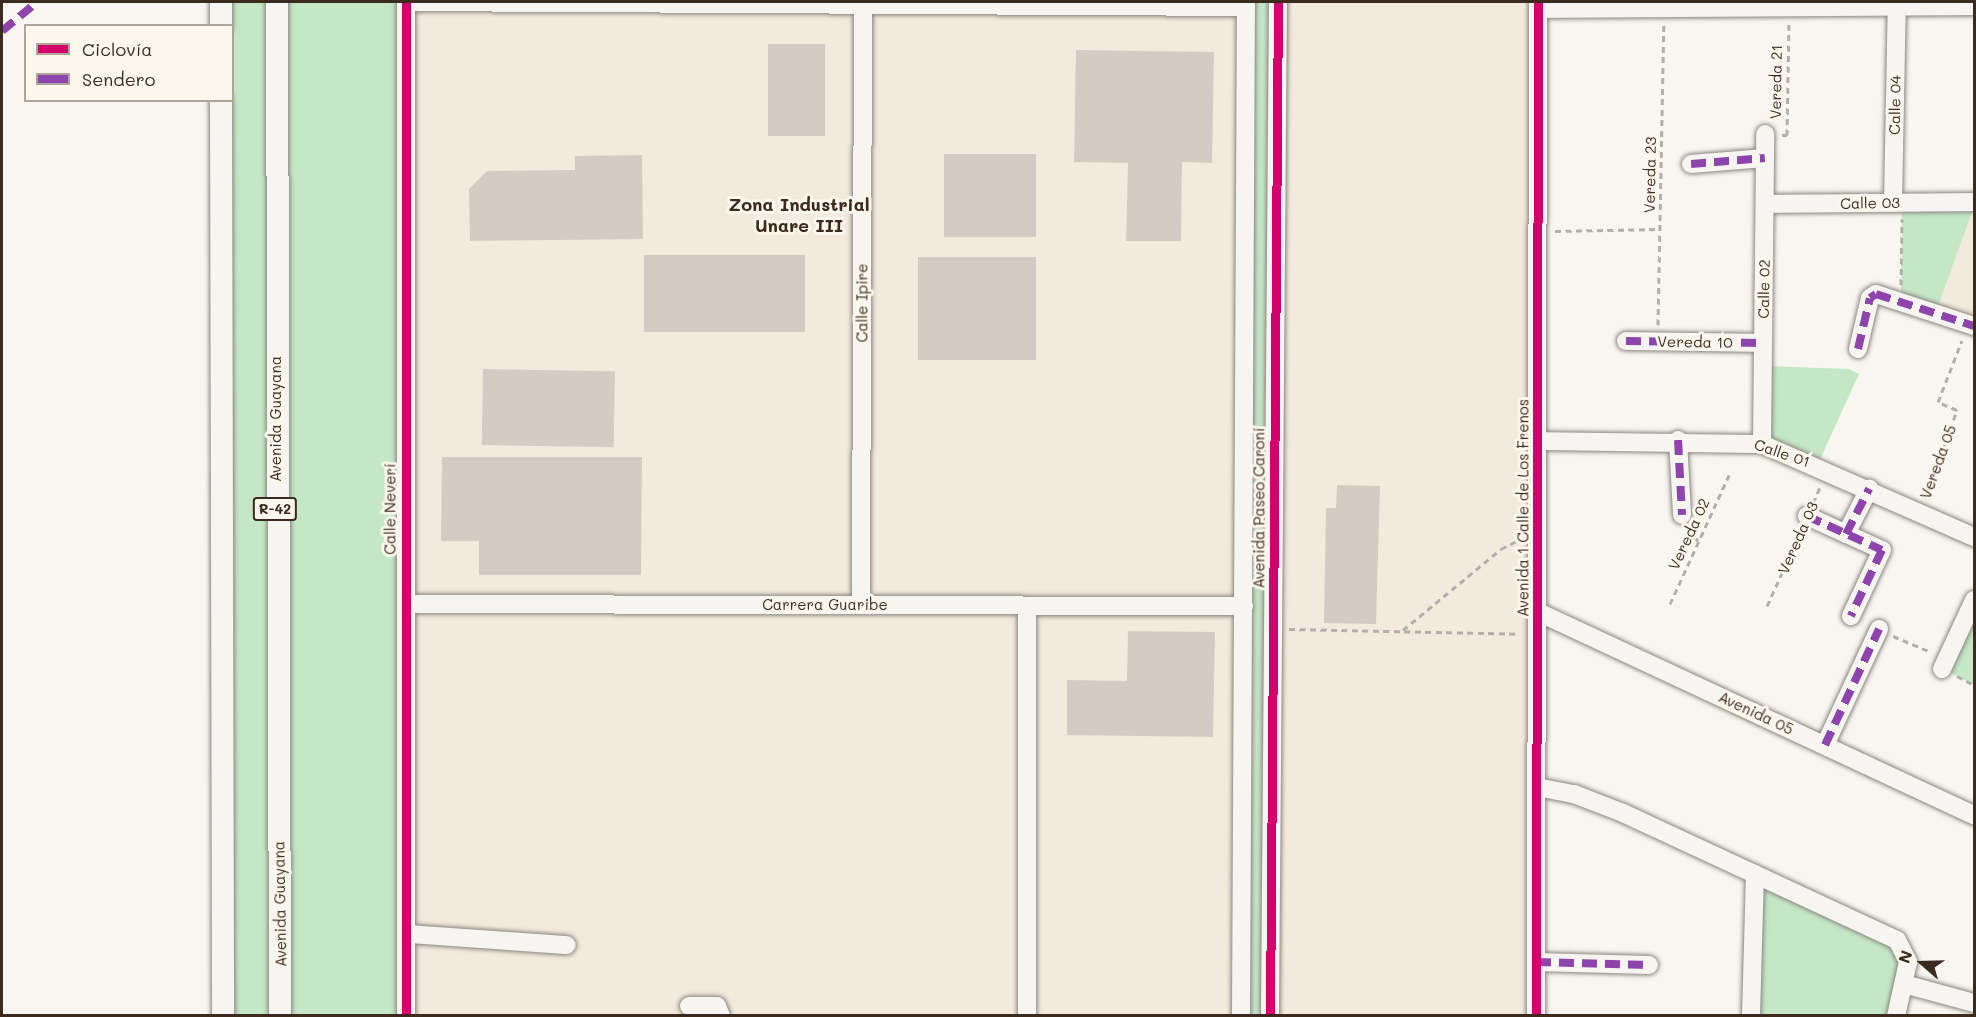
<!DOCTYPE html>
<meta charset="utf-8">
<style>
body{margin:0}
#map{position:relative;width:1976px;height:1017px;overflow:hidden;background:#f8f6f0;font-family:Mali,sans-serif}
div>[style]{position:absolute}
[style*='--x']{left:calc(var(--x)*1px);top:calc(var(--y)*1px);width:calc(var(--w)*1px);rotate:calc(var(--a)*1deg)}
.built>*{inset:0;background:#f2eadc;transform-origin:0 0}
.green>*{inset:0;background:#c5e7c6;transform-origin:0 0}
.building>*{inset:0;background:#d4ccc2;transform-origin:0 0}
.path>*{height:3px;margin-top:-1.5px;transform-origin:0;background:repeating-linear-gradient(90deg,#b3b0ac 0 6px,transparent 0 10.5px)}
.roads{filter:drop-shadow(0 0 2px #8b8781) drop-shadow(0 0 2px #8b8781)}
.minor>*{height:18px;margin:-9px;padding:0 9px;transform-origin:9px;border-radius:9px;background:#f6f5f1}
.major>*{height:22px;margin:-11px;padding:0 11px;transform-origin:11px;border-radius:11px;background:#f6f5f1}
.quiet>*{height:8px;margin-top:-4px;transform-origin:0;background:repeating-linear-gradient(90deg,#8e44ad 0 15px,transparent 0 23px)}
.cycleway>*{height:9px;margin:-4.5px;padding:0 4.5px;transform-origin:4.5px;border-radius:4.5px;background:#d6006c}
span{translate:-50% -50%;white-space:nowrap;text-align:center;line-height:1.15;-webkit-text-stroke:6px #fbf7ec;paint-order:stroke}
.shield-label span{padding:2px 4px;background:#fbf7ec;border:2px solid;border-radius:4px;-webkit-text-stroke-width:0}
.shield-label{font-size:14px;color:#3b2a1e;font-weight:700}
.street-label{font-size:15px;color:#3b2a1e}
.quarter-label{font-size:18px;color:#3b2a1e;font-weight:700}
.frame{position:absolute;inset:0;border:3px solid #3b2a1e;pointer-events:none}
.legend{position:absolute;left:24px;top:24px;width:210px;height:78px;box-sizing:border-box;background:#fbf7ec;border:2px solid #aea59a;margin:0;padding:8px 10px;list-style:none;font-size:18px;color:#3b2a1e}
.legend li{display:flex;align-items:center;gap:12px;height:30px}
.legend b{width:30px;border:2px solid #aea59a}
.north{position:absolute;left:1892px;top:933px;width:60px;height:60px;-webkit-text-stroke:4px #fbf7ec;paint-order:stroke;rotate:290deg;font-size:16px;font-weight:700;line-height:24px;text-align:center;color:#3b2a1e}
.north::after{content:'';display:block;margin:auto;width:21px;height:27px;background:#3b2a1e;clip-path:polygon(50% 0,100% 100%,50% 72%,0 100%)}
</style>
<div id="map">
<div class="built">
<div style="left:405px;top:2px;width:841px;height:1014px"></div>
<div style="left:1278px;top:2px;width:260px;height:1014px"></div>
<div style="clip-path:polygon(1974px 207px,1974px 326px,1936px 312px)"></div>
</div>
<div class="green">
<div style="clip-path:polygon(221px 2px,406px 2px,404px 1015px,223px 1015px,221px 101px,232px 100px,232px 26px,221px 25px)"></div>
<div style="left:1246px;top:2px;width:32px;height:1014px"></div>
<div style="clip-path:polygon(1902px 203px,1974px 207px,1936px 312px,1901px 298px)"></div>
<div style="clip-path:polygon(1763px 366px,1849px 369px,1859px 374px,1817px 466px,1762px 444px)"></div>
<div style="clip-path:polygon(1974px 608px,1974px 685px,1942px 669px)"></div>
<div style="clip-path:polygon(1755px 874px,1904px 947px,1896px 1015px,1751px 1016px)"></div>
</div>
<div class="building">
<div style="left:768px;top:44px;width:57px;height:92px"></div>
<div style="clip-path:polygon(1076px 50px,1214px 52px,1212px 163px,1182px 162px,1181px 241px,1126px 241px,1128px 163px,1074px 162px)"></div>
<div style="left:944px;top:154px;width:92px;height:83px"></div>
<div style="clip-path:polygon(642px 155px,643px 239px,470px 241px,469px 189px,487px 171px,575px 170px,575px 156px)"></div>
<div style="left:805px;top:255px;width:77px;height:161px;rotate:90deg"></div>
<div style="left:918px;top:257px;width:118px;height:103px"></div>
<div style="left:483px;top:369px;width:132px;height:76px;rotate:1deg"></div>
<div style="clip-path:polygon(442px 457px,642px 457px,641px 575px,479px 575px,479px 541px,441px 541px)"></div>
<div style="clip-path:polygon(1337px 485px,1380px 486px,1376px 624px,1324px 623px,1326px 508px,1336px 508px)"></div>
<div style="clip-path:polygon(1128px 631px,1215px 632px,1213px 737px,1067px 735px,1067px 680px,1127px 681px)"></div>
</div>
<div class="path">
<div style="--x:1782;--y:135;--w:5;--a:0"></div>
<div style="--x:1787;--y:135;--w:111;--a:-89"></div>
<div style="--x:1555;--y:231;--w:106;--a:-1.1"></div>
<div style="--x:1901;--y:285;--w:66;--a:-89.1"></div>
<div style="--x:1658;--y:325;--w:302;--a:-88.9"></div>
<div style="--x:1925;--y:499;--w:95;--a:-70.2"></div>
<div style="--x:1957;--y:410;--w:21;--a:-157"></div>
<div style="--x:1938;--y:402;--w:66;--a:-68.8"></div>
<div style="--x:1813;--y:503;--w:17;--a:-66"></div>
<div style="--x:1691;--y:529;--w:14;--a:60"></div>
<div style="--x:1670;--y:604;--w:142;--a:-65.4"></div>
<div style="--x:1767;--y:606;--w:82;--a:-65.6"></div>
<div style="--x:1289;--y:629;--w:231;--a:1.2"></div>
<div style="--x:1403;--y:630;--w:127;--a:-39.6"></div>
<div style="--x:1501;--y:549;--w:22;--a:-27"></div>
<div style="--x:1893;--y:636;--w:41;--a:22.8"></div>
<div style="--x:1957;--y:676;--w:19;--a:28"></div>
</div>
<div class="roads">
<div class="minor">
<div style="--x:406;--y:2;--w:840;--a:0.34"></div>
<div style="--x:1538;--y:9;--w:436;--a:-0.4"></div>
<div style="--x:1691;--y:164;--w:74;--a:-4.6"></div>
<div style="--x:1893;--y:203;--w:201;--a:-88.9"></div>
<div style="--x:1765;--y:204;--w:209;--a:-0.5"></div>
<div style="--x:1626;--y:341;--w:137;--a:0.8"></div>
<div style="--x:1858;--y:349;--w:52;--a:-76.8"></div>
<div style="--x:1870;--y:298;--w:7;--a:-34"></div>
<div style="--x:1876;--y:294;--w:103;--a:18.1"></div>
<div style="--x:1678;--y:440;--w:75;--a:86.9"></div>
<div style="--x:1538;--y:441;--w:224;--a:0.8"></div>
<div style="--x:1762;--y:444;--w:232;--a:23.7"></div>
<div style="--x:1762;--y:444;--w:310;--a:-89.4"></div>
<div style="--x:1807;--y:516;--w:82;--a:24.4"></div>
<div style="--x:1882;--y:550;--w:73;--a:115.2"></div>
<div style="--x:1846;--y:534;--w:51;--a:-62.9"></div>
<div style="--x:406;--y:604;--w:838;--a:0.14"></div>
<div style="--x:861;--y:605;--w:603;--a:-89.81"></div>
<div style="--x:1538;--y:612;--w:481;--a:25"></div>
<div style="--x:1942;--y:669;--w:76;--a:-65.1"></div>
<div style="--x:1825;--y:745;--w:128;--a:-65"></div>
<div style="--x:1537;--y:787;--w:38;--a:11"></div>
<div style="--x:1574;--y:794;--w:53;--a:21.2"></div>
<div style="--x:1623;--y:813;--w:302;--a:24.9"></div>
<div style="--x:1897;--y:940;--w:25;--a:63"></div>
<div style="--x:1908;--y:962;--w:55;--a:102.5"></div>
<div style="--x:409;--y:934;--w:158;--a:4"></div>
<div style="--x:1536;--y:962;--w:113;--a:1.5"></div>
<div style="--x:1904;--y:984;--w:73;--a:15.2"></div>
<div style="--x:689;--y:1006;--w:28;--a:0"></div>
<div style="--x:717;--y:1006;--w:11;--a:68"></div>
<div style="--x:406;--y:1016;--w:1014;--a:-90"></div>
<div style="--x:1027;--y:1016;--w:409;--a:-90"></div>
<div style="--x:1241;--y:1016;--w:1014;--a:-89.72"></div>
<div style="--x:1270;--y:1016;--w:1014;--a:-89.55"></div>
<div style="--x:1536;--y:1016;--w:1014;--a:-89.89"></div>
<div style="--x:1751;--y:1016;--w:142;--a:-88.4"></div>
</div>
<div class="major">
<div style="--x:221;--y:2;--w:24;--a:90"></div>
<div style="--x:277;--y:2;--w:1014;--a:89.83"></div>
<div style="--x:221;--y:100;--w:916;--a:89.87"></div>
</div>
</div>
<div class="quiet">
<div style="--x:2;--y:31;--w:45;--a:-39.6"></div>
<div style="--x:1691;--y:164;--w:74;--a:-4.6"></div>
<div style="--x:1626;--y:341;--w:137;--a:0.8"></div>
<div style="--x:1858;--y:349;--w:52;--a:-76.8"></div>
<div style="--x:1870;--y:298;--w:7;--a:-34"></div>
<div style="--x:1876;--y:294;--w:103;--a:18.1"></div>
<div style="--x:1678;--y:440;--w:75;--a:86.9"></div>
<div style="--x:1807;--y:516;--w:82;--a:24.4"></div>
<div style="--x:1882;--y:550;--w:73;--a:115.2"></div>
<div style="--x:1846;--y:534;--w:51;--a:-62.9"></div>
<div style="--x:1825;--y:745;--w:128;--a:-65"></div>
<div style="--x:1536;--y:962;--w:113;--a:1.5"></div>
</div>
<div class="cycleway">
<div style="--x:406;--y:1016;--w:1014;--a:-90"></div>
<div style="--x:1270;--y:1016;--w:1014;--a:-89.55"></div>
<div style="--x:1536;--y:1016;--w:1014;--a:-89.89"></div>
</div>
<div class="shield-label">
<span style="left:275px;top:509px">R-42</span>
</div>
<div class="street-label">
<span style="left:1776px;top:82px;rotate:-89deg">Vereda 21</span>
<span style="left:1895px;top:105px;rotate:-89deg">Calle 04</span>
<span style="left:1650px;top:175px;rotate:-89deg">Vereda 23</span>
<span style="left:1870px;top:203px;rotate:-1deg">Calle 03</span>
<span style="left:1764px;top:289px;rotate:-89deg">Calle 02</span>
<span style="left:862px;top:303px;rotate:-90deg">Calle Ipire</span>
<span style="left:1695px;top:342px;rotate:1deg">Vereda 10</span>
<span style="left:276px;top:419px;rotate:-90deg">Avenida Guayana</span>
<span style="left:1782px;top:453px;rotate:19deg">Calle 01</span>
<span style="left:1938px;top:462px;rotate:-70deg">Vereda 05</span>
<span style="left:1259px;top:508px;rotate:-90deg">Avenida Paseo Caroní</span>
<span style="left:1523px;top:508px;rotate:-90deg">Avenida 1 Calle de Los Frenos</span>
<span style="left:390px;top:509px;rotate:-90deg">Calle Neverí</span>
<span style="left:1689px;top:534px;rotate:-65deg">Vereda 02</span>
<span style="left:1798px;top:538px;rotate:-66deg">Vereda 03</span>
<span style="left:825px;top:605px">Carrera Guaribe</span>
<span style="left:1756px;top:713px;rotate:25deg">Avenida 05</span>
<span style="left:280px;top:904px;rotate:-91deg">Avenida Guayana</span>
</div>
<div class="quarter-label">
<span style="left:799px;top:215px">Zona Industrial<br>Unare III</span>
</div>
<div class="frame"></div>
<ul class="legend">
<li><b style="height:8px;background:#d6006c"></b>Ciclovía</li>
<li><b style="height:8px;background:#8e44ad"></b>Sendero</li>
</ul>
<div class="north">N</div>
</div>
